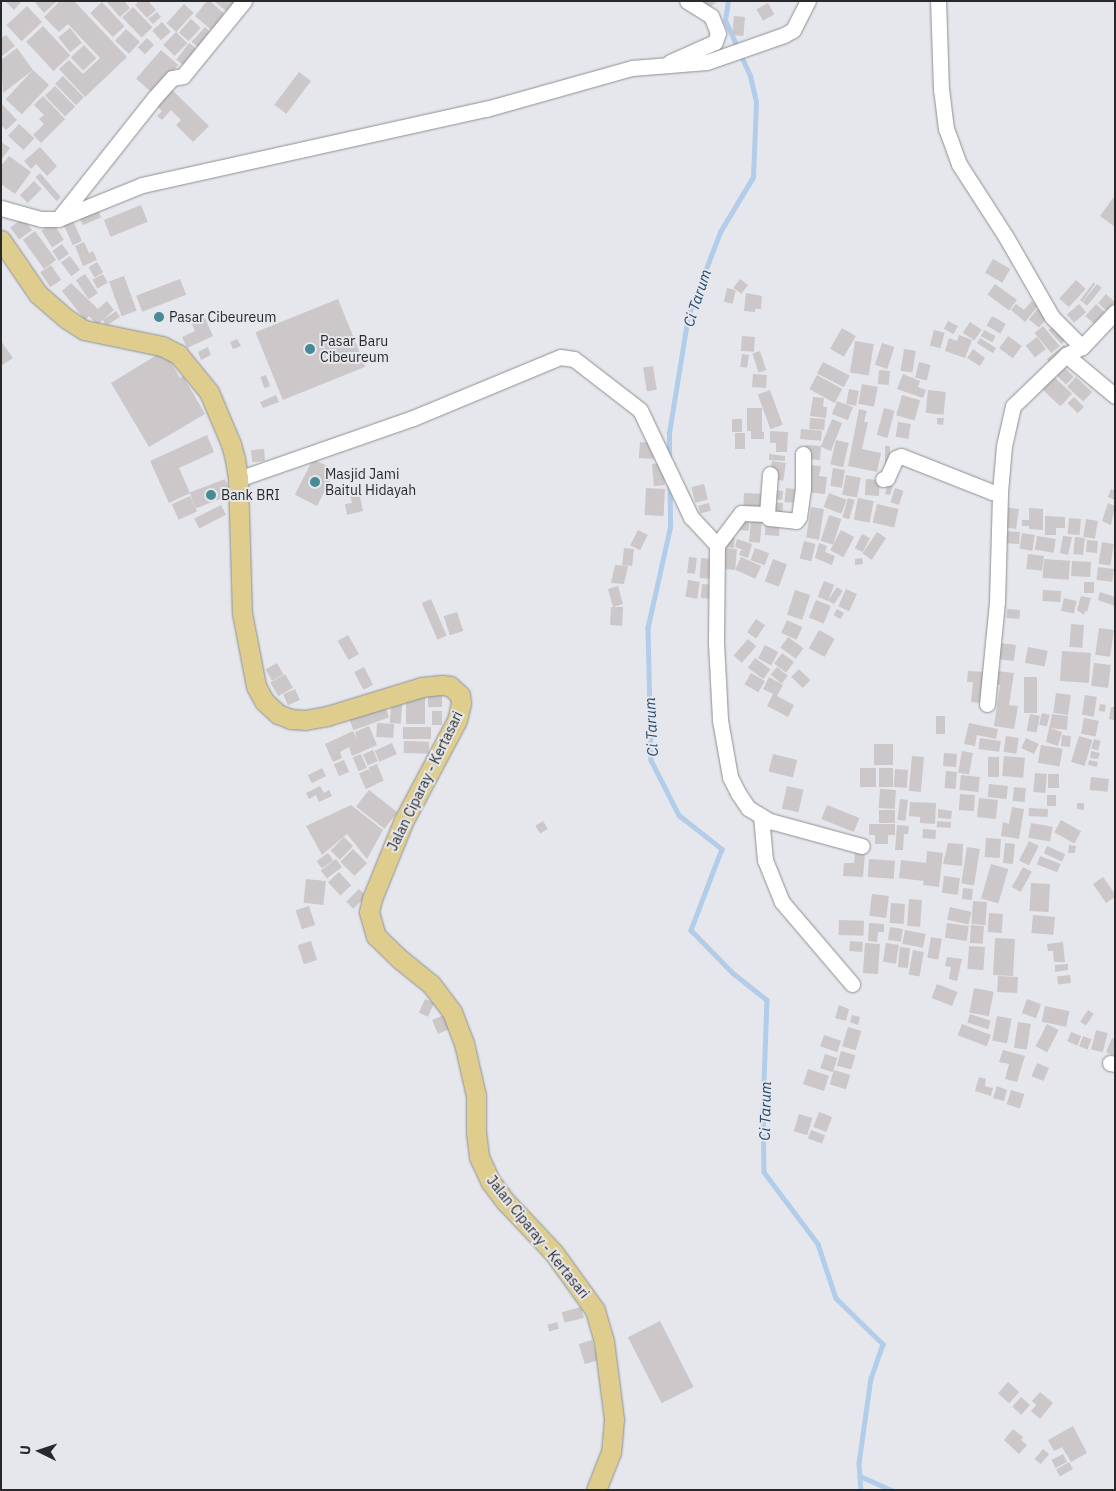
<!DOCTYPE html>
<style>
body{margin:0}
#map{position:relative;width:1116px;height:1491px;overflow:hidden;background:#e5e7ec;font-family:"IBM Plex Sans",sans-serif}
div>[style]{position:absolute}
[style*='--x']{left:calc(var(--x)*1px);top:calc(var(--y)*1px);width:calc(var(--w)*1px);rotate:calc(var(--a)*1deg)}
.stream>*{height:4.5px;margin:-2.25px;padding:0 2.25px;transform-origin:2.25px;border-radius:2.25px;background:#b2cde9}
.building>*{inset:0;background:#ccc7c9;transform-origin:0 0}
.roads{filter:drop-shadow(0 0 1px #8d8f93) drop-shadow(0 0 1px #8d8f93)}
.minor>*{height:15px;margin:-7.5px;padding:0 7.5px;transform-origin:7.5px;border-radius:7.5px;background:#fff}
.major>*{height:19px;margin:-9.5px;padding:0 9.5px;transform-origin:9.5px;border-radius:9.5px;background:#dfcd8d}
.dots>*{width:14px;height:14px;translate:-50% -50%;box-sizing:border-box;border:2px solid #e5e7ec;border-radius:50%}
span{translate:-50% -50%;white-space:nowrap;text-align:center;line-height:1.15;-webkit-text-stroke:4px #e5e7ec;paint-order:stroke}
.poi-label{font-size:14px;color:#29292b}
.left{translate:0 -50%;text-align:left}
.street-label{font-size:14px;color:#29292b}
.water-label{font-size:15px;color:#224a70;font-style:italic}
.frame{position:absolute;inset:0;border:2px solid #29292b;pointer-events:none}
.north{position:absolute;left:15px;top:1426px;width:50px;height:50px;-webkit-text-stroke:4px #e5e7ec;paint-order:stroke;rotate:274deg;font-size:14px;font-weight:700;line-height:20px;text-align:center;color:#29292b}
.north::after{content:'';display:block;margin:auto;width:18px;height:22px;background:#29292b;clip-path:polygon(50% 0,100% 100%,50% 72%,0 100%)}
</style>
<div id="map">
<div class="stream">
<div style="--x:669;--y:458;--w:25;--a:-90"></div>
<div style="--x:669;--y:433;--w:119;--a:-80.8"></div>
<div style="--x:688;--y:316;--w:90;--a:-69.1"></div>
<div style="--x:720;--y:232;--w:64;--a:-59"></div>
<div style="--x:753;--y:177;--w:75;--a:-87.7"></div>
<div style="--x:756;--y:102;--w:27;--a:-103"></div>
<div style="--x:750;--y:76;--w:61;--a:-114.1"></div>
<div style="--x:725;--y:20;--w:19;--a:-81"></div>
<div style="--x:670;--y:486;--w:39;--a:89"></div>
<div style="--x:671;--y:525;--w:106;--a:102.6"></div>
<div style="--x:648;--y:628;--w:132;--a:88.7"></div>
<div style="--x:651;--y:760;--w:62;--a:63"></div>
<div style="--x:679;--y:815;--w:55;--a:38.3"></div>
<div style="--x:722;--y:849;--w:87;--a:110.9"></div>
<div style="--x:691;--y:930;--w:60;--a:45.7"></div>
<div style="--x:733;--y:973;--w:43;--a:38.5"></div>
<div style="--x:767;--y:1000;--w:109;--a:92.1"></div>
<div style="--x:763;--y:1109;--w:63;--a:89.1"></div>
<div style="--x:764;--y:1172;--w:90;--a:53.1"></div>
<div style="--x:818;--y:1244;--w:57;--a:71.6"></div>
<div style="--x:836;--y:1298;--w:66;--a:44.4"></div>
<div style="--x:883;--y:1344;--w:36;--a:109"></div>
<div style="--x:871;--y:1378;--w:86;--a:98"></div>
<div style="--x:859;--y:1463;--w:27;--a:86"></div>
<div style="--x:860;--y:1476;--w:35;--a:24"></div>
</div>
<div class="building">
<div style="clip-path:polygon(5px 1px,22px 1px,14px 10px)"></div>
<div style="clip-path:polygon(34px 1px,57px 1px,44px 13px)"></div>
<div style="clip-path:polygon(60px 1px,74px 1px,127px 57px,85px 97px,59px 69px,69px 60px,83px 74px,100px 58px,68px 24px,59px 32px,44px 17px)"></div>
<div style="clip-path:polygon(106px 1px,124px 1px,130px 8px,120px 17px)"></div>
<div style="clip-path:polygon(139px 1px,148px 1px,156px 10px,147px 18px,135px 5px)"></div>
<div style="clip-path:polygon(207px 1px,210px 1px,228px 17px,215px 33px,195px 16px)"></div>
<div style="clip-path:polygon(214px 1px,240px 1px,230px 14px)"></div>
<div style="clip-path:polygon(702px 1px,714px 1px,716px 3px,706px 9px)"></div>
<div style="left:102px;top:2px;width:33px;height:16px;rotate:47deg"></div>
<div style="left:768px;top:3px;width:13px;height:13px;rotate:61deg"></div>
<div style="left:184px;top:4px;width:13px;height:26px;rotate:42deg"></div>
<div style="left:27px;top:6px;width:22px;height:28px;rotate:47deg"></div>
<div style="left:133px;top:7px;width:28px;height:15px;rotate:46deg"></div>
<div style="clip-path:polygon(157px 12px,161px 17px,153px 24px,148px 19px)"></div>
<div style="left:734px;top:16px;width:11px;height:19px;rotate:5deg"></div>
<div style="left:191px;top:19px;width:13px;height:18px;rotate:42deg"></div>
<div style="left:162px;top:22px;width:13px;height:13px;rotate:48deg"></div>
<div style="left:43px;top:26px;width:40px;height:23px;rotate:47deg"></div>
<div style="left:205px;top:27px;width:13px;height:20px;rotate:42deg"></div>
<div style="left:70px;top:28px;width:19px;height:15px;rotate:51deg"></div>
<div style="left:126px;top:29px;width:19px;height:16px;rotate:43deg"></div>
<div style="left:176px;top:32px;width:16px;height:18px;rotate:45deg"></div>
<div style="clip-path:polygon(6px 35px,15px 46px,1px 57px,1px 38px)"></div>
<div style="left:147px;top:38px;width:10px;height:13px;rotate:45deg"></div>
<div style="left:189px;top:43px;width:15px;height:21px;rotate:37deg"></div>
<div style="left:84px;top:45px;width:18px;height:18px;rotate:47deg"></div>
<div style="clip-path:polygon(17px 48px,33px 70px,3px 93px,1px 60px)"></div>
<div style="left:161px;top:50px;width:23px;height:38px;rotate:41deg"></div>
<div style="left:33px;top:70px;width:22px;height:40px;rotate:43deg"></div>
<div style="left:299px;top:72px;width:15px;height:41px;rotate:37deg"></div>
<div style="left:63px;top:76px;width:30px;height:11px;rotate:46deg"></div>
<div style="left:55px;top:86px;width:29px;height:14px;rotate:46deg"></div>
<div style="clip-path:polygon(168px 86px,209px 126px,193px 142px,176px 125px,181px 120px,171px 110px,162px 120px,157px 116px,162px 111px,153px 102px)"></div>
<div style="clip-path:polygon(43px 96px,65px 119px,41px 143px,33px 135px,44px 124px,39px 119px,44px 115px,34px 105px)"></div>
<div style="clip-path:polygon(1px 103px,17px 120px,6px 130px,1px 125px)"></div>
<div style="left:19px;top:124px;width:21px;height:16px;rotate:43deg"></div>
<div style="clip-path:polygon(1px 142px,10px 148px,1px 160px)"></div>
<div style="clip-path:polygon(40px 147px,57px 166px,47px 176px,36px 164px,31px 169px,24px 161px)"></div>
<div style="clip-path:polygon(9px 156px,31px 172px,15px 194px,1px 184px,1px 166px)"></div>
<div style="left:40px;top:173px;width:32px;height:6px;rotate:49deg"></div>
<div style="left:34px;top:181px;width:11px;height:20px;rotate:45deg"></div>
<div style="clip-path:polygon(1113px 198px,1115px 199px,1115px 227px,1100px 216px)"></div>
<div style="left:141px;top:205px;width:18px;height:40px;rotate:68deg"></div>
<div style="left:98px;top:210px;width:8px;height:20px;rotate:67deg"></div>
<div style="left:23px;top:218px;width:15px;height:16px;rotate:53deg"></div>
<div style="left:73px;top:221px;width:22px;height:10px;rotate:66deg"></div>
<div style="left:53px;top:223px;width:20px;height:14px;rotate:57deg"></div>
<div style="left:35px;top:231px;width:36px;height:15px;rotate:54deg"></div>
<div style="clip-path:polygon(84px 242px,89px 253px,93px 251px,97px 260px,83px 266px,75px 246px)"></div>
<div style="left:62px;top:244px;width:12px;height:12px;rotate:55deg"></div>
<div style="left:70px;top:256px;width:17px;height:11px;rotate:54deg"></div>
<div style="left:993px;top:259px;width:20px;height:16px;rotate:30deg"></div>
<div style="left:97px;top:262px;width:12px;height:10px;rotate:59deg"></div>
<div style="left:51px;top:265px;width:18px;height:13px;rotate:56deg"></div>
<div style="left:85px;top:274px;width:23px;height:11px;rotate:56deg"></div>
<div style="left:103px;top:274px;width:10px;height:12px;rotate:61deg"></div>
<div style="left:124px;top:276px;width:37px;height:16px;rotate:70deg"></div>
<div style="left:180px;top:279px;width:17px;height:47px;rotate:69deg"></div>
<div style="left:740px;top:279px;width:10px;height:11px;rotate:37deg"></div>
<div style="left:1076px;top:280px;width:13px;height:25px;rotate:42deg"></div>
<div style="clip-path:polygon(1094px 282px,1095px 284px,1082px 302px,1080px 300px)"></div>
<div style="clip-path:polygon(71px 283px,98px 309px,107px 301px,114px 310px,97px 325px,89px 316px,85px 320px,62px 291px)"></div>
<div style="left:995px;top:284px;width:27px;height:13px;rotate:36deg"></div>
<div style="left:1097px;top:284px;width:6px;height:23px;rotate:39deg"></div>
<div style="left:727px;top:288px;width:9px;height:14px;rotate:13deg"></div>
<div style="clip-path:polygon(746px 293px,762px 296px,761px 309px,755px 309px,755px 312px,744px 311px)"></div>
<div style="left:1106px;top:294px;width:12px;height:12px;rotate:42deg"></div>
<div style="left:338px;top:299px;width:73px;height:89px;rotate:68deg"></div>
<div style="clip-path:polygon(1032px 301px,1038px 306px,1025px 322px,1011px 310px,1016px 304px,1024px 310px)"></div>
<div style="left:1079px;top:304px;width:11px;height:16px;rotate:49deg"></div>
<div style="left:1096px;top:304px;width:13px;height:16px;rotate:42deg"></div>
<div style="left:1039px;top:307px;width:13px;height:16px;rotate:39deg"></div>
<div style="left:116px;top:311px;width:7px;height:16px;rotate:56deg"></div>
<div style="left:992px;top:316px;width:16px;height:11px;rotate:30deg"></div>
<div style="clip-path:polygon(205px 318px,213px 336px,187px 348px,182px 337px,195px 331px,192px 324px)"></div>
<div style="left:948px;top:321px;width:11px;height:9px;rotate:27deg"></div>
<div style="left:970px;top:322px;width:14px;height:13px;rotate:34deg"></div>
<div style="left:1055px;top:324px;width:19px;height:9px;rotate:47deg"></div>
<div style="left:1043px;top:326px;width:26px;height:11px;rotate:50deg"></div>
<div style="left:842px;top:328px;width:16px;height:24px;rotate:30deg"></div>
<div style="left:934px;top:330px;width:11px;height:16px;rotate:15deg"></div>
<div style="left:984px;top:330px;width:13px;height:7px;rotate:27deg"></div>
<div style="clip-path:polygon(959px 335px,972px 340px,965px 358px,945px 351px,949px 338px,957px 341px)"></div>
<div style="left:742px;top:336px;width:13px;height:15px;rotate:4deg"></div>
<div style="left:1008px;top:336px;width:17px;height:15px;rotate:36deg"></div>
<div style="left:1037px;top:337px;width:15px;height:14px;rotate:53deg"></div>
<div style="left:980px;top:338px;width:19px;height:6px;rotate:32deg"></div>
<div style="clip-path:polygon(237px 339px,241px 346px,233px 349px,230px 342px)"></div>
<div style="clip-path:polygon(1px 341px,13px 358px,1px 366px)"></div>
<div style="left:855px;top:341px;width:19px;height:32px;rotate:9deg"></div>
<div style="left:882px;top:343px;width:13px;height:23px;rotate:18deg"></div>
<div style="clip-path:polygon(1064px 345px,1068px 350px,1051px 365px,1047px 359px)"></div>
<div style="clip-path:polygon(208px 347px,211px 355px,201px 360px,198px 352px)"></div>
<div style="left:904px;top:349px;width:12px;height:22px;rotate:9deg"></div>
<div style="clip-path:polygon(973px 349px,985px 358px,980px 366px,967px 358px)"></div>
<div style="left:760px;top:351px;width:20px;height:8px;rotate:72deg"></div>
<div style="clip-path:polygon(160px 353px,164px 359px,168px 357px,180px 378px,183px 376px,205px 414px,149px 447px,111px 383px)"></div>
<div style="left:742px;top:354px;width:7px;height:13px;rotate:8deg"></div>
<div style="left:823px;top:362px;width:30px;height:13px;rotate:27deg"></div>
<div style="left:919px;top:362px;width:12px;height:16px;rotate:14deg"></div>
<div style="left:1061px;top:364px;width:18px;height:11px;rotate:45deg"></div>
<div style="left:653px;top:366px;width:24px;height:10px;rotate:81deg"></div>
<div style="left:879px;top:370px;width:11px;height:14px;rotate:5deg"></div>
<div style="left:753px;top:374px;width:14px;height:13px;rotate:4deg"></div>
<div style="clip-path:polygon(903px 374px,920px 381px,918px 387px,926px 390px,923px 398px,897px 389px)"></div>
<div style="left:266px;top:375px;width:12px;height:6px;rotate:70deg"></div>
<div style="left:817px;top:375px;width:29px;height:16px;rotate:29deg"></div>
<div style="left:1053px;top:376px;width:26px;height:17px;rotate:43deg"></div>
<div style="left:1076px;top:377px;width:22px;height:13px;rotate:43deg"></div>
<div style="left:862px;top:384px;width:16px;height:20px;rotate:11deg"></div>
<div style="left:849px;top:389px;width:10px;height:15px;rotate:11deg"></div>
<div style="left:770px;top:390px;width:37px;height:13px;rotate:70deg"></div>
<div style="left:928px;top:390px;width:18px;height:23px;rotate:6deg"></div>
<div style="clip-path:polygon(276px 395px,279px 402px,263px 408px,260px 402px)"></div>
<div style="left:902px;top:395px;width:19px;height:21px;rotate:16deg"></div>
<div style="clip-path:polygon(813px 397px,824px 398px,823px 407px,827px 407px,826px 418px,810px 416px)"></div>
<div style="left:1074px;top:397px;width:14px;height:9px;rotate:45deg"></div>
<div style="left:837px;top:401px;width:17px;height:14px;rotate:21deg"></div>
<div style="clip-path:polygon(747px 408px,762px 408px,762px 432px,764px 432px,764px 439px,751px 439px,751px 431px,747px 431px)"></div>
<div style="left:884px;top:408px;width:11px;height:28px;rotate:15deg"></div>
<div style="clip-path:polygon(859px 409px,867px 411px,864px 422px,868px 422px,862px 449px,881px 453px,877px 472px,848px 466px)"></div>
<div style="left:810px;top:418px;width:15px;height:11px;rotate:4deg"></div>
<div style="clip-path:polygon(937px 418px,944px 418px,943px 425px,937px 424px)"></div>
<div style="left:732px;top:419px;width:10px;height:13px"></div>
<div style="left:832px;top:419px;width:11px;height:30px;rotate:22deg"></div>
<div style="left:898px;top:422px;width:13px;height:15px;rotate:9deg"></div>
<div style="left:801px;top:429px;width:21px;height:10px;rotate:5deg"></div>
<div style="clip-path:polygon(770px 431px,788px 432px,787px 452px,776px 452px,776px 443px,770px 443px)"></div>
<div style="left:735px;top:433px;width:10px;height:16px"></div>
<div style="clip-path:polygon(207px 435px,214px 452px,179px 468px,190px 493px,169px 503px,150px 461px)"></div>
<div style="left:836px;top:440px;width:13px;height:25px;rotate:13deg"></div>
<div style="left:640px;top:442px;width:16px;height:16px;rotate:4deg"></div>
<div style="left:806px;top:445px;width:15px;height:14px;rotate:4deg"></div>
<div style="left:885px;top:446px;width:5px;height:22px"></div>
<div style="left:264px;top:449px;width:12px;height:13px;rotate:85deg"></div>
<div style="clip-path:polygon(769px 454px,785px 456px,785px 461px,769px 460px)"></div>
<div style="left:313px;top:459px;width:25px;height:40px;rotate:27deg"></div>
<div style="left:772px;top:461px;width:14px;height:18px;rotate:8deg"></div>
<div style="left:663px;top:463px;width:22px;height:11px;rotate:85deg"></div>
<div style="clip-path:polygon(809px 465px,821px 466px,819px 476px,827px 477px,825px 494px,806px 492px)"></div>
<div style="left:833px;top:468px;width:12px;height:18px;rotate:9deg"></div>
<div style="left:846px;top:475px;width:15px;height:20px;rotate:11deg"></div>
<div style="left:225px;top:479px;width:17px;height:38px;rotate:69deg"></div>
<div style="left:866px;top:479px;width:14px;height:16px;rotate:4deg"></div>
<div style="left:704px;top:484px;width:16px;height:13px;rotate:76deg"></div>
<div style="clip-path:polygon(888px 484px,893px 486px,890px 495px,885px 494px)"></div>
<div style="left:646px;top:488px;width:19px;height:27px;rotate:3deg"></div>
<div style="left:786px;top:488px;width:9px;height:14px;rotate:6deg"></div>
<div style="left:895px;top:488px;width:9px;height:15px;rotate:18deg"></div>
<div style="clip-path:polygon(1111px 489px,1115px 491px,1115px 500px,1108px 497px)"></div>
<div style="left:771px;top:490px;width:12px;height:9px;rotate:5deg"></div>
<div style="clip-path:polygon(359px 492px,363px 511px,347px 515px,345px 504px,352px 503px,350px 495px)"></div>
<div style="left:744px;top:493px;width:23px;height:14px;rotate:2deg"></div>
<div style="left:829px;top:493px;width:19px;height:15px;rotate:21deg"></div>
<div style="left:190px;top:496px;width:17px;height:20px;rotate:66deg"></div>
<div style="left:848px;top:498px;width:7px;height:20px;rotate:16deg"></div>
<div style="left:858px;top:498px;width:16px;height:22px;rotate:11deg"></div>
<div style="left:770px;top:502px;width:13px;height:13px;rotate:4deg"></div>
<div style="left:709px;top:503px;width:8px;height:11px;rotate:76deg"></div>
<div style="clip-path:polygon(1108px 503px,1115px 506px,1111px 525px,1102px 521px)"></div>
<div style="left:877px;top:504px;width:22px;height:19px;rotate:13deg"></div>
<div style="left:221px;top:505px;width:11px;height:30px;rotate:63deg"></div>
<div style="left:811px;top:507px;width:13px;height:31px;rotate:9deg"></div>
<div style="left:1004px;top:507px;width:15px;height:20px;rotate:8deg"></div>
<div style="clip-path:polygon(1029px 508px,1043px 509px,1043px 530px,1029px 529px,1029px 526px,1022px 526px,1022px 520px,1029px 520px)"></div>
<div style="left:829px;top:515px;width:13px;height:27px;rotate:18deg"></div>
<div style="left:741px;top:516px;width:9px;height:14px;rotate:6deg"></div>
<div style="clip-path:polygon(1045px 516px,1065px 517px,1065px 528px,1056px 528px,1056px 535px,1045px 535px)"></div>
<div style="left:1069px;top:518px;width:12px;height:16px;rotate:5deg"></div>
<div style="left:751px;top:519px;width:11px;height:23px;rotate:5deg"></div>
<div style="left:1086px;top:519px;width:12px;height:18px;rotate:9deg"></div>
<div style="left:766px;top:520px;width:14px;height:15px;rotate:4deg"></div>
<div style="left:638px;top:530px;width:11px;height:17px;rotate:27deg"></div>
<div style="left:841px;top:530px;width:15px;height:23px;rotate:28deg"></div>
<div style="left:1005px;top:531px;width:15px;height:12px;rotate:4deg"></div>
<div style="left:877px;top:532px;width:11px;height:26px;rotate:34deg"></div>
<div style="left:1022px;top:533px;width:13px;height:16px;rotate:9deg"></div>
<div style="left:862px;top:534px;width:9px;height:16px;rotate:27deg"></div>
<div style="left:1037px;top:536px;width:19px;height:14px;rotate:9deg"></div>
<div style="clip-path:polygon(1063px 536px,1072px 537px,1068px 555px,1060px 553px)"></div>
<div style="left:727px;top:537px;width:8px;height:10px;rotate:7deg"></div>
<div style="left:1075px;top:537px;width:10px;height:17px;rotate:6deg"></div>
<div style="clip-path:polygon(737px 539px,752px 544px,748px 558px,739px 555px,741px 550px,746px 551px,735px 547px)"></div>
<div style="left:1087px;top:540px;width:11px;height:12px;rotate:5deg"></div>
<div style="left:804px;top:541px;width:12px;height:18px;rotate:14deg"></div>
<div style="left:1102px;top:542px;width:12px;height:22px;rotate:9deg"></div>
<div style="clip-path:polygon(819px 543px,827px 546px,825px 552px,835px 556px,832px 565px,815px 558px)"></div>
<div style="left:624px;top:548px;width:10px;height:17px;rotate:6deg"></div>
<div style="left:725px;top:548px;width:12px;height:21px;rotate:5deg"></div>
<div style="left:755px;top:548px;width:15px;height:13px;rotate:20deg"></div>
<div style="left:1028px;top:554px;width:16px;height:15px;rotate:7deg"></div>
<div style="left:689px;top:557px;width:8px;height:16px;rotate:7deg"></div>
<div style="left:741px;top:557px;width:22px;height:14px;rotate:24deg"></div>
<div style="left:701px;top:558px;width:14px;height:20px;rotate:4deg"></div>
<div style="clip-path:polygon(862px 558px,863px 564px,855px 565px,855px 559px)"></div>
<div style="left:773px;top:559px;width:15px;height:24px;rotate:20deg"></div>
<div style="left:1044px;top:559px;width:26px;height:19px;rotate:4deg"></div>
<div style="left:1072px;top:561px;width:19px;height:15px;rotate:3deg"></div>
<div style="clip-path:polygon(615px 565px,628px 566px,624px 584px,611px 583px)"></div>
<div style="left:1098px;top:567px;width:16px;height:13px;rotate:7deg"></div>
<div style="left:688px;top:580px;width:12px;height:17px;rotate:9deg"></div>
<div style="left:824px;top:581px;width:11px;height:17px;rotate:22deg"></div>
<div style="left:1084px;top:582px;width:10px;height:11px"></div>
<div style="left:702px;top:584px;width:11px;height:14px;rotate:5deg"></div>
<div style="clip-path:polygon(618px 586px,623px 604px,613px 607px,623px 607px,622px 626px,610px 625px,611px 607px,613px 607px,608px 589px)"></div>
<div style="left:837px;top:587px;width:7px;height:16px;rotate:34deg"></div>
<div style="left:846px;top:589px;width:12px;height:19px;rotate:24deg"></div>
<div style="left:795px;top:590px;width:16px;height:26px;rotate:18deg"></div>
<div style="left:1043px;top:590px;width:18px;height:11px;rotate:3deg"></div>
<div style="clip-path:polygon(1100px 592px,1115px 597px,1115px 606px,1098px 600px)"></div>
<div style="clip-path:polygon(1081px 596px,1091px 598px,1087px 612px,1085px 611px,1084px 615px,1077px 610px)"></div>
<div style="left:1064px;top:598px;width:13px;height:13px;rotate:13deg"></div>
<div style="left:431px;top:599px;width:40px;height:10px;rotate:67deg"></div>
<div style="left:816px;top:600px;width:16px;height:19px;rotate:22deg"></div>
<div style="left:837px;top:609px;width:8px;height:7px;rotate:30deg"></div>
<div style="left:1007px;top:609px;width:13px;height:9px;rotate:4deg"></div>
<div style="left:457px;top:612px;width:20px;height:14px;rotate:72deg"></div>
<div style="left:756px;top:619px;width:11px;height:16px;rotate:34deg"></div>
<div style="left:787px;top:620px;width:17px;height:14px;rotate:25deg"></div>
<div style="left:1071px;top:624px;width:13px;height:23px;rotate:4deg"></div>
<div style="left:1099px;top:628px;width:15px;height:27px;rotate:8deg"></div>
<div style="left:819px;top:630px;width:18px;height:21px;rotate:29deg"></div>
<div style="left:348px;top:635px;width:22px;height:12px;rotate:60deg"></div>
<div style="left:788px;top:637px;width:19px;height:13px;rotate:36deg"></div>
<div style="left:748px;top:639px;width:11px;height:22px;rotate:41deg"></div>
<div style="left:999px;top:643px;width:17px;height:16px;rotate:7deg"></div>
<div style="left:765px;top:645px;width:15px;height:15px;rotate:28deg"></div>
<div style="left:1028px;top:647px;width:20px;height:16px;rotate:11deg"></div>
<div style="left:1062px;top:651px;width:29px;height:30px;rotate:4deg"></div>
<div style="left:782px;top:653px;width:15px;height:13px;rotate:37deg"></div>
<div style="left:755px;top:658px;width:19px;height:12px;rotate:36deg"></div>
<div style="left:277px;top:663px;width:13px;height:13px;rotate:61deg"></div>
<div style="left:1094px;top:663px;width:17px;height:23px;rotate:7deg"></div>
<div style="left:364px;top:667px;width:20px;height:11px;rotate:63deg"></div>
<div style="left:777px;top:667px;width:14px;height:10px;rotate:39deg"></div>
<div style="left:799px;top:669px;width:16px;height:11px;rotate:45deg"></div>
<div style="clip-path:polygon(968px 671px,987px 672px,984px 703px,971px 702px,973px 682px,967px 682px)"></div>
<div style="clip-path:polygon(996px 671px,1014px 673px,1009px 705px,1018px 706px,1014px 729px,994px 726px,1000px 685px,994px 684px)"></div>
<div style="left:751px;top:673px;width:16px;height:13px;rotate:30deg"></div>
<div style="left:285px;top:674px;width:16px;height:17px;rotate:60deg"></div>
<div style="clip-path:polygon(769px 677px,783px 685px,777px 696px,794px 705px,788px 717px,767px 706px,773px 694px,763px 689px)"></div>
<div style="left:1024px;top:677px;width:13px;height:36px"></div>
<div style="left:295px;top:689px;width:12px;height:13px;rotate:66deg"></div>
<div style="left:428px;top:691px;width:14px;height:16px"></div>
<div style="left:406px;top:693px;width:19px;height:31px"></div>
<div style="left:1056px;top:693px;width:15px;height:20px;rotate:8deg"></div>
<div style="left:1085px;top:695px;width:12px;height:20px;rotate:9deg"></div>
<div style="left:392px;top:696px;width:11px;height:27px;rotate:5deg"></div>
<div style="left:1100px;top:704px;width:6px;height:7px;rotate:9deg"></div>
<div style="left:385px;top:706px;width:12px;height:38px;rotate:70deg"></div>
<div style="clip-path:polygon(1111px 707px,1115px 707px,1114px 720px,1109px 719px)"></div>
<div style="left:432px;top:711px;width:10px;height:14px"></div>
<div style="left:1042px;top:713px;width:8px;height:12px;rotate:14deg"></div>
<div style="left:1030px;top:714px;width:10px;height:17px;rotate:11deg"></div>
<div style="clip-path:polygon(1052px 714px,1068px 716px,1067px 730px,1050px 728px,1062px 732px,1058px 746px,1046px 742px)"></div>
<div style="left:936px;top:716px;width:9px;height:18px"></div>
<div style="left:1084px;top:718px;width:15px;height:16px;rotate:11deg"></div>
<div style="left:377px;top:723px;width:17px;height:14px;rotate:3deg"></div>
<div style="clip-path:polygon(969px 723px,998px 729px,996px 739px,977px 735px,975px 746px,964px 744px)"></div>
<div style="clip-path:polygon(369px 726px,377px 745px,352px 756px,349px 747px,340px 752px,342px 758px,333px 762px,325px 744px,353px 731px,357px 739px,355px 732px)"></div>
<div style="left:403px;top:727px;width:28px;height:12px"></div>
<div style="left:1062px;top:735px;width:9px;height:11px;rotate:6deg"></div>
<div style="left:1006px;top:736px;width:13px;height:16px;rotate:9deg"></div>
<div style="left:1079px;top:736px;width:14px;height:27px;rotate:17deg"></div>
<div style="left:980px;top:738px;width:21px;height:11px;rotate:8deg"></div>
<div style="left:1026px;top:738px;width:14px;height:11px;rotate:25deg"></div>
<div style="left:1094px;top:739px;width:7px;height:10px;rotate:16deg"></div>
<div style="left:404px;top:741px;width:25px;height:12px;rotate:2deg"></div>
<div style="left:392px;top:743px;width:12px;height:19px;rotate:66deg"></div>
<div style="left:874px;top:744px;width:19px;height:21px"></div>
<div style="left:1041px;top:745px;width:22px;height:18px;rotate:10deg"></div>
<div style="left:373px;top:750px;width:12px;height:11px;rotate:66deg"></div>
<div style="left:962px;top:751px;width:11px;height:22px;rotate:10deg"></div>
<div style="clip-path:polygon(1091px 751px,1100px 753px,1098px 759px,1090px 758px)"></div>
<div style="left:944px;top:753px;width:13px;height:13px;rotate:4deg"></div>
<div style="left:361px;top:754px;width:15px;height:9px;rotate:67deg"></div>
<div style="left:773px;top:754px;width:25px;height:18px;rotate:14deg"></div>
<div style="left:912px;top:756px;width:12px;height:35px;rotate:5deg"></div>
<div style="left:1004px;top:756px;width:21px;height:20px;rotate:5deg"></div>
<div style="left:988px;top:757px;width:11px;height:20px"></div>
<div style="left:344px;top:760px;width:13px;height:11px;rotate:67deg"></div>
<div style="left:1089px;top:760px;width:9px;height:5px;rotate:13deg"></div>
<div style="left:377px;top:764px;width:18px;height:9px;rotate:68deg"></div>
<div style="left:322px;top:768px;width:9px;height:16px;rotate:63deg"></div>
<div style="left:860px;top:768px;width:16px;height:19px"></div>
<div style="left:879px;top:768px;width:14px;height:19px"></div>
<div style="left:369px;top:769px;width:17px;height:11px;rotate:66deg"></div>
<div style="left:895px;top:769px;width:13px;height:18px;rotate:4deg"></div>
<div style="left:946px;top:771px;width:11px;height:17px;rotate:5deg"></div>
<div style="left:1035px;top:773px;width:12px;height:19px;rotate:5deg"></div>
<div style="left:1048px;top:774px;width:11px;height:14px"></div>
<div style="left:961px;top:775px;width:19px;height:15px;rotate:6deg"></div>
<div style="left:1091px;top:777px;width:18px;height:13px;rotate:6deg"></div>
<div style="left:989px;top:784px;width:19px;height:13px;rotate:6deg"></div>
<div style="clip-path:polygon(320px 786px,324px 793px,329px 790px,332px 796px,319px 802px,316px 795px,309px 799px,306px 793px)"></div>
<div style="left:787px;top:786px;width:17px;height:23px;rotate:13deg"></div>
<div style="left:1014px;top:787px;width:12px;height:14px;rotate:5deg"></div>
<div style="left:880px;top:789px;width:16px;height:19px;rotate:4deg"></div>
<div style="left:369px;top:790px;width:36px;height:21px;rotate:38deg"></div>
<div style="left:960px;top:794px;width:15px;height:16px;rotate:4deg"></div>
<div style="left:1047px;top:795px;width:9px;height:11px"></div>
<div style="left:979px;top:798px;width:19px;height:19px;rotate:6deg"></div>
<div style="left:900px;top:799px;width:8px;height:21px;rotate:7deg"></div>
<div style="clip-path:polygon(910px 802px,936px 803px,935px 824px,920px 823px,920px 817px,909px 816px)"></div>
<div style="clip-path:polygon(1077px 803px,1084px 803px,1084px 810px,1077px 809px)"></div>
<div style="clip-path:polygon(351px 805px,383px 830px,367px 859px,347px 834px,322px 855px,306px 826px)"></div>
<div style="left:827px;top:805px;width:35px;height:15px;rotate:22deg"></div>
<div style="clip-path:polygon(1012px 807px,1024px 809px,1019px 839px,1001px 836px,1003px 822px,1009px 824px)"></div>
<div style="left:1029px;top:808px;width:19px;height:8px;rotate:3deg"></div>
<div style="clip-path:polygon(938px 809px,952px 811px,951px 819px,938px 818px)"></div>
<div style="left:879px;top:810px;width:16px;height:13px"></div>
<div style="left:1061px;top:820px;width:23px;height:14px;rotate:29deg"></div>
<div style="left:543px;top:821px;width:9px;height:9px;rotate:58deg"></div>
<div style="left:937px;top:821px;width:14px;height:6px;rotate:4deg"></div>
<div style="left:1031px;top:823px;width:22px;height:15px;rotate:10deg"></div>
<div style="clip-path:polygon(869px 824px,895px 824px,895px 835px,888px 835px,888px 844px,875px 844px,875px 835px,869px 835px)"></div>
<div style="clip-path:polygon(897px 825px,909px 826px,908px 834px,904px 834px,903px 850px,895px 850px)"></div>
<div style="left:923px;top:829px;width:13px;height:9px;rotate:4deg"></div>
<div style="left:344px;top:837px;width:13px;height:19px;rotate:45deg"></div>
<div style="left:986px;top:838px;width:15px;height:19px;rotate:4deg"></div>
<div style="left:1029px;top:841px;width:11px;height:22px;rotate:27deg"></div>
<div style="clip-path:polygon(948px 843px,963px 844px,962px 866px,943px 864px)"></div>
<div style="left:1005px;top:843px;width:10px;height:20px;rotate:6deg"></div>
<div style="clip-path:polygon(1069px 845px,1076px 846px,1075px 853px,1068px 853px)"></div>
<div style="left:1047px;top:846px;width:20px;height:8px;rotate:24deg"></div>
<div style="left:967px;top:847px;width:13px;height:37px;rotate:9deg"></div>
<div style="left:353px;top:849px;width:20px;height:18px;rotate:45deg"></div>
<div style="clip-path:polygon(927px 851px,943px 853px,939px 887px,923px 885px,924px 881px,899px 878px,901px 860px,926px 863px)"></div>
<div style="clip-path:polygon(855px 852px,865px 853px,863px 877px,843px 876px,844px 863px,854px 863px)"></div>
<div style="left:328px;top:853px;width:9px;height:14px;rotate:54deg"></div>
<div style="left:1040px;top:856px;width:22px;height:9px;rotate:21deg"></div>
<div style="left:336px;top:859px;width:10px;height:19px;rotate:53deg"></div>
<div style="left:869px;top:859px;width:26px;height:18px;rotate:4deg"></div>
<div style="left:991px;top:864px;width:18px;height:36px;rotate:16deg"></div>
<div style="left:1023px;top:867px;width:10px;height:23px;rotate:29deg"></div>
<div style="left:339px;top:872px;width:18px;height:15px;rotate:47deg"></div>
<div style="left:944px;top:876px;width:16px;height:17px;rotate:7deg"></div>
<div style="clip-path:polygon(1103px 877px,1115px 894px,1115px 897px,1106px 903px,1093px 884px)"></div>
<div style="left:306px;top:879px;width:20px;height:24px;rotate:6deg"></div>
<div style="left:1031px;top:883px;width:19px;height:28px;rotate:3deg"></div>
<div style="left:963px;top:888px;width:10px;height:11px;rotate:6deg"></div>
<div style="left:359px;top:889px;width:10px;height:18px;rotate:45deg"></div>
<div style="left:872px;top:894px;width:17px;height:22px;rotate:7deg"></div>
<div style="left:909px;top:899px;width:13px;height:27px;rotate:4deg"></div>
<div style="left:973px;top:901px;width:14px;height:23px;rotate:4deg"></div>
<div style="left:891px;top:903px;width:14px;height:20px;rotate:4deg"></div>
<div style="left:309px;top:906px;width:20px;height:14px;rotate:72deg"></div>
<div style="left:950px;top:907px;width:22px;height:13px;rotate:13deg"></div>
<div style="left:989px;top:913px;width:14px;height:19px;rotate:4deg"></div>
<div style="left:1033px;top:915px;width:22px;height:18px;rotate:5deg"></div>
<div style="left:839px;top:920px;width:25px;height:15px;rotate:2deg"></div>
<div style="clip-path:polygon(869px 923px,884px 924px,884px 932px,878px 932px,877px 942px,868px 941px)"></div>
<div style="left:947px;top:923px;width:22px;height:15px;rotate:8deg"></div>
<div style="left:971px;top:925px;width:13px;height:18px;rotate:4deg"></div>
<div style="left:890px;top:927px;width:13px;height:13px;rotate:9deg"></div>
<div style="left:905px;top:930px;width:21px;height:14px;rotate:11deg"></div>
<div style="left:931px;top:937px;width:11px;height:21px;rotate:10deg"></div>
<div style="left:995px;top:938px;width:20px;height:37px;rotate:3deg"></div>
<div style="left:311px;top:941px;width:20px;height:14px;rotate:72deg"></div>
<div style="left:850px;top:941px;width:13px;height:10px;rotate:4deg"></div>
<div style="clip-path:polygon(1063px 942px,1065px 962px,1054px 962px,1053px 951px,1048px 951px,1047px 944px)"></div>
<div style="left:865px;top:943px;width:15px;height:30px;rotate:4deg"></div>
<div style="left:886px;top:943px;width:13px;height:19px;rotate:9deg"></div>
<div style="left:969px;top:946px;width:16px;height:23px;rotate:4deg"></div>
<div style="left:900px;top:947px;width:10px;height:20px;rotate:6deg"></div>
<div style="left:913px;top:950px;width:11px;height:25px;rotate:10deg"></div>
<div style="clip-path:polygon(947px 957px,962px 959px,957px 981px,949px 979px,951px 967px,945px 966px)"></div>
<div style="clip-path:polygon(1068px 964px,1068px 970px,1055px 972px,1055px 965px)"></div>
<div style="left:1070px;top:975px;width:8px;height:13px;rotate:83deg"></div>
<div style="left:998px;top:976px;width:20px;height:16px;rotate:3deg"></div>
<div style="left:937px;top:984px;width:22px;height:15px;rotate:21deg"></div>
<div style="left:974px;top:988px;width:20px;height:25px;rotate:11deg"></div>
<div style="left:425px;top:999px;width:10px;height:15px;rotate:24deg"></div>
<div style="left:1027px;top:999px;width:15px;height:15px;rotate:20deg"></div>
<div style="clip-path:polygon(839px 1005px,849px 1009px,846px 1021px,835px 1018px)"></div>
<div style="left:1045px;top:1006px;width:25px;height:16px;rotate:12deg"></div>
<div style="left:1088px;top:1010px;width:7px;height:14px;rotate:34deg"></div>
<div style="left:970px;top:1014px;width:22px;height:9px;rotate:18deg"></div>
<div style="left:444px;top:1015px;width:15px;height:13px;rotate:67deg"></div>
<div style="clip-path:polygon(852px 1015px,860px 1017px,858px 1025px,850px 1022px)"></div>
<div style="left:997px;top:1016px;width:15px;height:25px;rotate:11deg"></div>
<div style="left:1018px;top:1022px;width:13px;height:26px;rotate:9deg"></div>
<div style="left:962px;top:1024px;width:31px;height:12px;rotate:21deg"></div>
<div style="left:1047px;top:1024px;width:13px;height:25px;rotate:27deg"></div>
<div style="left:848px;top:1027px;width:14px;height:20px;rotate:17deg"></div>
<div style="left:1096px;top:1030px;width:12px;height:20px;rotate:14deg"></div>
<div style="left:1071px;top:1032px;width:11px;height:10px;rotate:22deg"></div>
<div style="left:824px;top:1035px;width:18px;height:12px;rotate:19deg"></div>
<div style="left:1083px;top:1036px;width:9px;height:11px;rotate:21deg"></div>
<div style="clip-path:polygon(1112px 1038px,1115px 1039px,1115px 1056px,1106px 1052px)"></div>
<div style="clip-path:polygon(1003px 1050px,1025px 1056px,1017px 1082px,1005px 1079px,1009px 1064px,999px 1062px)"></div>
<div style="left:841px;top:1051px;width:15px;height:15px;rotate:16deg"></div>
<div style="left:825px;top:1054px;width:13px;height:15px;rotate:18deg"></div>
<div style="left:1037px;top:1063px;width:13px;height:14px;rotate:23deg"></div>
<div style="left:808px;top:1069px;width:22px;height:16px;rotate:18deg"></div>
<div style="left:834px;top:1070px;width:17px;height:15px;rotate:17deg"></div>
<div style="clip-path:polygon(979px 1077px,986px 1079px,985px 1086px,993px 1088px,991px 1096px,975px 1091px)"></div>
<div style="clip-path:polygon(997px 1086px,1007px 1090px,1004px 1101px,993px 1098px)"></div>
<div style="left:1011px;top:1090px;width:14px;height:15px;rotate:17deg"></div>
<div style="left:819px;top:1112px;width:14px;height:16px;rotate:21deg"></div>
<div style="left:799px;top:1114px;width:14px;height:18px;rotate:17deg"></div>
<div style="left:811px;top:1130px;width:15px;height:9px;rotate:20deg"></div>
<div style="left:581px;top:1307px;width:11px;height:20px;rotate:75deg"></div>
<div style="left:660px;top:1321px;width:74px;height:36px;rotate:63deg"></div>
<div style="left:557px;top:1322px;width:7px;height:10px;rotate:74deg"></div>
<div style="left:592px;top:1340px;width:21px;height:14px;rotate:73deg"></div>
<div style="left:1008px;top:1382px;width:15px;height:15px;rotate:42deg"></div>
<div style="clip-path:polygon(1040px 1392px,1053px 1403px,1040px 1419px,1031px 1411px,1036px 1405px,1032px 1401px)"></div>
<div style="left:1021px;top:1397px;width:12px;height:13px;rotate:42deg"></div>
<div style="clip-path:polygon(1073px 1426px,1087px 1453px,1071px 1462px,1062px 1447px,1054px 1451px,1048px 1440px)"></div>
<div style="clip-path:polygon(1013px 1429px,1023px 1437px,1021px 1440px,1027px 1445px,1019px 1454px,1004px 1440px)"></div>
<div style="left:1043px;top:1449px;width:8px;height:13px;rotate:40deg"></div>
<div style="left:1063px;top:1454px;width:9px;height:13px;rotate:63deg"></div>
<div style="left:1069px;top:1462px;width:8px;height:15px;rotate:60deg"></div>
</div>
<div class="roads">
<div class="minor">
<div style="--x:670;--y:62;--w:49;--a:-24"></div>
<div style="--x:715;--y:42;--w:9;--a:-72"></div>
<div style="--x:718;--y:33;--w:18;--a:-112"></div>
<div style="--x:711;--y:16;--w:28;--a:-148"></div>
<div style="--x:1;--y:208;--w:41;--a:15.4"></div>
<div style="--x:41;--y:219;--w:17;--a:0"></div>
<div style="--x:58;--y:219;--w:91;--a:-22"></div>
<div style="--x:142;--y:185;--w:352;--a:-12.5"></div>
<div style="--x:486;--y:109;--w:152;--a:-15.7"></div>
<div style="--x:632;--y:68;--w:75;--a:-4.6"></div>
<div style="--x:707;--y:62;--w:82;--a:-19.3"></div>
<div style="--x:784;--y:35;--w:10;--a:-29"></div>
<div style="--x:793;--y:30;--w:33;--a:-63"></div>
<div style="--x:59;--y:218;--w:154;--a:-51.6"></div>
<div style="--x:155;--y:97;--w:25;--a:-48"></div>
<div style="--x:172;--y:78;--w:11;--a:-10"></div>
<div style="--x:183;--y:76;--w:97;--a:-50.9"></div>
<div style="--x:1082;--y:347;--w:48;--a:-46.7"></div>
<div style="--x:1066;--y:355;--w:64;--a:39.9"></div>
<div style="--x:238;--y:479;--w:185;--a:-19.2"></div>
<div style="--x:413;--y:418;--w:159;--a:-22.5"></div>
<div style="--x:560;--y:357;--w:14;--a:8"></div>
<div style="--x:574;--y:359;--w:83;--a:37.7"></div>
<div style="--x:640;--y:410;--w:119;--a:64.5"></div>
<div style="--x:691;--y:517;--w:38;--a:47"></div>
<div style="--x:717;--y:545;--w:98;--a:90.6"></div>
<div style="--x:716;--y:643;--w:77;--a:87"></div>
<div style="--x:720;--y:720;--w:58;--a:80"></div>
<div style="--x:730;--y:777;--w:18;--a:63"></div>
<div style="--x:738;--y:793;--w:18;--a:56"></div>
<div style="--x:748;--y:808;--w:26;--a:31"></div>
<div style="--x:770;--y:821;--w:95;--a:15.2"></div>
<div style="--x:883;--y:479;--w:4;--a:-14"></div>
<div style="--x:887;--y:478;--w:22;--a:-66"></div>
<div style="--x:896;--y:458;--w:5;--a:-22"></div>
<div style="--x:901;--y:456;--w:98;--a:21.6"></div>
<div style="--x:992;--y:492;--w:8;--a:0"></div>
<div style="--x:1000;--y:492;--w:46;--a:-85"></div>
<div style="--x:1004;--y:446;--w:41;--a:-77.3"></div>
<div style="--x:1013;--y:406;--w:74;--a:-43.9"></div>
<div style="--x:1066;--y:355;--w:18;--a:-27"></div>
<div style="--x:1082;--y:347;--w:42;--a:-135"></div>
<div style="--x:1052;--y:317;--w:92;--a:-119.9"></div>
<div style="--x:1006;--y:237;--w:87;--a:-122.8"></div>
<div style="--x:959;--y:164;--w:37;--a:-110"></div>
<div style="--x:946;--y:129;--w:39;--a:-97"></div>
<div style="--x:941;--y:90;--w:89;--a:-91.9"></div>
<div style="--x:767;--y:514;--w:4;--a:63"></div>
<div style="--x:769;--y:518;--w:27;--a:6"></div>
<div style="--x:796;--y:521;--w:5;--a:-53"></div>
<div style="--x:799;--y:517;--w:28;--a:-82"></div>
<div style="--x:803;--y:489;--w:35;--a:-90"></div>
<div style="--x:717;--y:545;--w:40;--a:-53"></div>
<div style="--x:741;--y:513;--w:26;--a:2"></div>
<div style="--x:767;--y:514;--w:40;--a:-85.7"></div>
<div style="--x:987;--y:704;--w:102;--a:-84.4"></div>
<div style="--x:997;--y:602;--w:110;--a:-88.4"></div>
<div style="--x:761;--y:816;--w:44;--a:84.8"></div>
<div style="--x:765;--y:860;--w:45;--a:68"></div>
<div style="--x:782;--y:902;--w:108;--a:49.5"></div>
<div style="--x:1110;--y:1063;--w:5;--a:11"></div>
</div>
<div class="major">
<div style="--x:1;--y:240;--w:65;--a:55.6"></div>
<div style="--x:38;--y:294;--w:38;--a:41"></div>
<div style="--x:67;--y:319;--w:20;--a:33"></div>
<div style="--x:84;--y:330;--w:80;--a:11.6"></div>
<div style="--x:162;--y:346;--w:18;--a:27"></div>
<div style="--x:178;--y:354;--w:49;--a:50.8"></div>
<div style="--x:209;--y:392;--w:56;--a:67.1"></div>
<div style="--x:231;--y:444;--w:16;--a:75"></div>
<div style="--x:235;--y:459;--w:20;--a:81"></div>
<div style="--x:238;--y:479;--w:134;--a:88.3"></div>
<div style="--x:242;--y:613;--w:74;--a:79.1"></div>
<div style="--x:256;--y:686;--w:17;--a:62"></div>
<div style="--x:264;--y:701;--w:19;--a:43"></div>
<div style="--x:278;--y:714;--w:14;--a:21"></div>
<div style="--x:291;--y:719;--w:14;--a:4"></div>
<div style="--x:305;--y:720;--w:22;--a:-10"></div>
<div style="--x:327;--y:716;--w:99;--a:-17"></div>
<div style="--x:422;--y:687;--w:20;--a:-6"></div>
<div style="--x:442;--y:685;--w:8;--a:7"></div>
<div style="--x:450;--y:686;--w:13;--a:42"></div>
<div style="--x:460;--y:695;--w:8;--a:83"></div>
<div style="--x:461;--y:703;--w:17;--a:103"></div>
<div style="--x:457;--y:720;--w:113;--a:117.9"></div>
<div style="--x:404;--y:820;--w:85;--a:112.1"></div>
<div style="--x:372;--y:899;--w:13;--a:103"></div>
<div style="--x:369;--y:912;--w:25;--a:74"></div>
<div style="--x:376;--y:936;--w:35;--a:44"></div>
<div style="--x:401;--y:960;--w:38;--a:39"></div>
<div style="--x:431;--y:984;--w:35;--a:53"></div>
<div style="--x:452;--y:1012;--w:33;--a:69"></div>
<div style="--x:464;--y:1043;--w:54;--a:77.2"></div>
<div style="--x:476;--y:1096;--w:36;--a:90"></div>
<div style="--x:476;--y:1132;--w:25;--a:83"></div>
<div style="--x:479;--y:1157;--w:26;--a:65"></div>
<div style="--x:490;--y:1181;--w:26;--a:53"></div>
<div style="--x:506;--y:1202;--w:70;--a:46.7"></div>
<div style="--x:554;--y:1253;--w:70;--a:54.3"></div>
<div style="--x:595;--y:1310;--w:32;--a:74"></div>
<div style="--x:604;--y:1341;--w:79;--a:82.7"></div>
<div style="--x:614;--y:1419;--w:33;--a:95"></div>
<div style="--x:611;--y:1452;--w:41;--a:111.5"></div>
</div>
</div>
<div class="dots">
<div style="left:159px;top:317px;background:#458a96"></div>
<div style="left:310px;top:349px;background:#458a96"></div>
<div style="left:315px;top:482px;background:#458a96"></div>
<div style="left:211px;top:495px;background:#458a96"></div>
</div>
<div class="poi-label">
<span class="left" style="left:169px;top:317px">Pasar Cibeureum</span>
<span class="left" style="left:320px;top:349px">Pasar Baru<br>Cibeureum</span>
<span class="left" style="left:325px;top:482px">Masjid Jami<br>Baitul Hidayah</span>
<span class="left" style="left:221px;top:495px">Bank BRI</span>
</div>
<div class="street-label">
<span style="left:425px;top:781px;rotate:-64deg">Jalan Ciparay - Kertasari</span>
<span style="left:538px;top:1237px;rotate:51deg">Jalan Ciparay - Kertasari</span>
</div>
<div class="water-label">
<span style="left:697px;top:298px;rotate:-72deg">Ci Tarum</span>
<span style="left:651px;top:727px;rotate:-93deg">Ci Tarum</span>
<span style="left:765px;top:1111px;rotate:-89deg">Ci Tarum</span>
</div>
<div class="frame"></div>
<div class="north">U</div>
</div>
